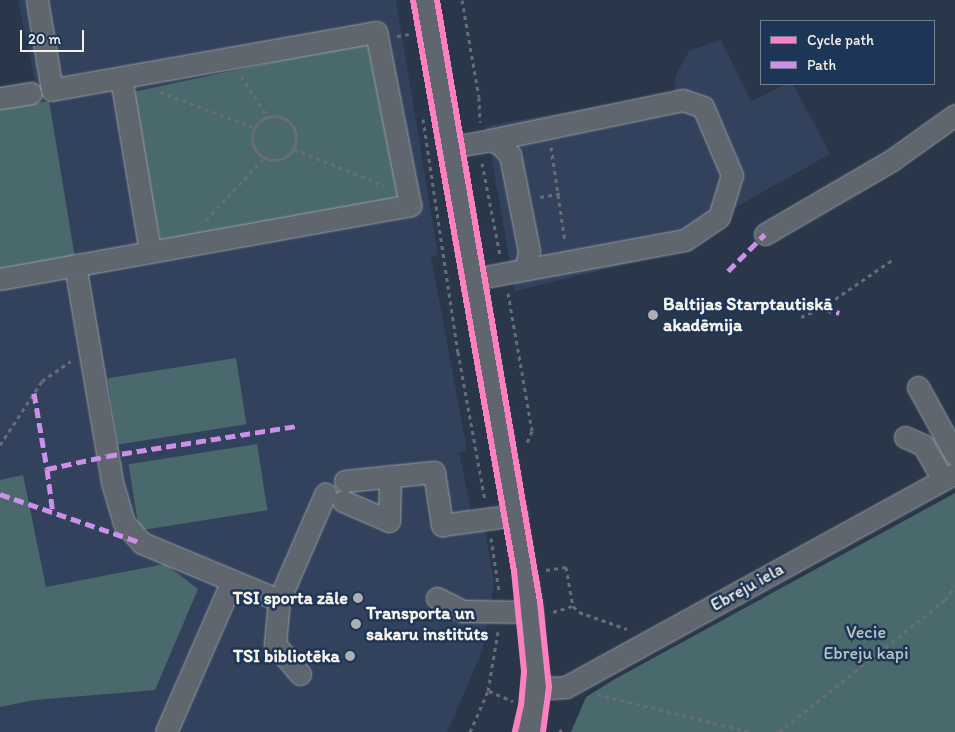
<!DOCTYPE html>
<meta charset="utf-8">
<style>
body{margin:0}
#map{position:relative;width:955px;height:732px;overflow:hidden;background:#2a374a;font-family:Itim,sans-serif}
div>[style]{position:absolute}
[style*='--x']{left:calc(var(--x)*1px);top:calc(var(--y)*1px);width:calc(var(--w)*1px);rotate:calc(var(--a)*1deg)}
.built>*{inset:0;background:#33425c}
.green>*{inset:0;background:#4a696d;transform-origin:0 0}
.path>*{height:3px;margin-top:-1.5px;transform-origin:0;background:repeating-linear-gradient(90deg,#666d76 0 4px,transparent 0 8px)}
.path>.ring{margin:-1.5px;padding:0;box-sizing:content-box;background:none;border:3px solid #666d76;border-radius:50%}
.roads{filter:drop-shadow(0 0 1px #979ca3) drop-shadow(0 0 1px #979ca3)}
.minor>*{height:21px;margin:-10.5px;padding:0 10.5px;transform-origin:10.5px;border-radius:10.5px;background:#60666e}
.quiet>*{height:5px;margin-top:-2.5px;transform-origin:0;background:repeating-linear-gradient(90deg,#ce8fe9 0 10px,transparent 0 15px)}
.cycleway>*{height:6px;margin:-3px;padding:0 3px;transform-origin:3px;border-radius:3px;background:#ff80c0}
.dots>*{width:14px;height:14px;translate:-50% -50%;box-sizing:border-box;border:2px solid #1d3557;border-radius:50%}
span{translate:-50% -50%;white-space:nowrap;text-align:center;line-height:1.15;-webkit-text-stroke:5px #1d3557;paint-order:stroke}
.poi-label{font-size:18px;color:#f4f1e8;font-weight:700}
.left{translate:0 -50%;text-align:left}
.right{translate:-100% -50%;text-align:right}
.street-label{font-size:18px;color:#f4f1e8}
.park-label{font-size:18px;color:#bac4bf}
.legend{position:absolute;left:760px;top:20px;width:175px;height:65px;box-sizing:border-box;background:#1d3557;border:1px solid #738091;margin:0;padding:6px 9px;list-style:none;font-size:15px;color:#f4f1e8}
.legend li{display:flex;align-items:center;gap:10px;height:25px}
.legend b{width:25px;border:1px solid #738091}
.scale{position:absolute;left:20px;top:30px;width:64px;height:22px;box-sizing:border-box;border:2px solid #f4f1e8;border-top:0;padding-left:6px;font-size:15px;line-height:18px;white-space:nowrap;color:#f4f1e8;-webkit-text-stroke:4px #1d3557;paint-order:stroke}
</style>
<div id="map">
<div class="built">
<div style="clip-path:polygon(18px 0,396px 0,438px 255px,431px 256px,467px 451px,459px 453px,472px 515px,484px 524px,494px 584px,482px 651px,447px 732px,0 732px,0 87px,35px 80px)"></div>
<div style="clip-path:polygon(721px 40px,751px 101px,786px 84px,793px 84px,830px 154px,734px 208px,726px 218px,673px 253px,515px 291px,486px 126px,674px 93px,676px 75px,689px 51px)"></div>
</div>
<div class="green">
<div style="left:368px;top:42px;width:163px;height:244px;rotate:78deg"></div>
<div style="clip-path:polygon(49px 101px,75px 258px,0 271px,0 109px)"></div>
<div style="left:236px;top:358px;width:67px;height:130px;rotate:81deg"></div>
<div style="left:257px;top:444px;width:67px;height:130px;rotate:81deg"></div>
<div style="clip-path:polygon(23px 475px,46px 587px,165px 564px,198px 589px,155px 690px,34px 700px,0 707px,0 480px)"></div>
<div style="clip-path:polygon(955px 493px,955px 732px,571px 732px,586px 697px,615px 679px)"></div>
</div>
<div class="path">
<div style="--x:462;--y:0;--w:98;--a:80.1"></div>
<div style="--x:479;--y:97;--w:25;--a:88"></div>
<div style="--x:397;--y:36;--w:12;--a:-9"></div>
<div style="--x:241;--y:76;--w:48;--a:57"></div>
<div style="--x:160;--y:92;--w:99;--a:20.6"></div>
<div class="ring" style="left:252px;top:116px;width:41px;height:41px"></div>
<div style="--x:423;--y:119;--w:236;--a:81.5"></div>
<div style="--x:458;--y:352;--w:150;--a:79.7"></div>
<div style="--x:551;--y:147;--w:96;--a:81.6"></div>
<div style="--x:294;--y:149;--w:98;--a:22.1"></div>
<div style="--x:482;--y:163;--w:94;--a:78.9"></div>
<div style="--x:540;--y:197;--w:22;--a:-10"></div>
<div style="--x:206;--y:220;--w:83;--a:-46.9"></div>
<div style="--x:508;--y:293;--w:140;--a:80.1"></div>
<div style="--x:532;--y:431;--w:15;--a:113"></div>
<div style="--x:801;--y:317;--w:23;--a:-23"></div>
<div style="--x:822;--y:308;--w:85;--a:-34.4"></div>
<div style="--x:0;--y:445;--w:77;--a:-56.7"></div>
<div style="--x:42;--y:381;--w:35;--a:-35"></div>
<div style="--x:491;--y:538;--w:54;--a:81.4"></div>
<div style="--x:546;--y:570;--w:20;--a:-9"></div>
<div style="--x:566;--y:567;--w:40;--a:80"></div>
<div style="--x:573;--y:606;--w:8;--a:45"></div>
<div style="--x:579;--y:612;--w:51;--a:19.5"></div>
<div style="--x:553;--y:612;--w:21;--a:-17"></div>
<div style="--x:489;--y:691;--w:26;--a:23"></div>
<div style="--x:597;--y:694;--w:159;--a:13.9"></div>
<div style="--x:560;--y:729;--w:3;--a:72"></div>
<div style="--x:470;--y:732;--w:45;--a:-66.3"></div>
<div style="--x:488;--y:691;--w:60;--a:-80.4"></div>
<div style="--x:779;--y:732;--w:212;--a:-38.5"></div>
<div style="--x:945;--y:600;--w:17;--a:-54"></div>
</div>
<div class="roads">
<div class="minor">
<div style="--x:426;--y:0;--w:621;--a:80.17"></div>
<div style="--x:532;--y:612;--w:72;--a:86.8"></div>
<div style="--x:536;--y:684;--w:49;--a:98.3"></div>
<div style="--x:121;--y:78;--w:176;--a:80.5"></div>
<div style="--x:0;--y:98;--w:31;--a:-9"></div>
<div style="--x:452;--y:147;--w:39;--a:-10"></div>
<div style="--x:490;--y:140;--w:11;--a:22"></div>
<div style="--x:500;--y:144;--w:15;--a:48"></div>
<div style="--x:510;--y:155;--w:98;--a:78.8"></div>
<div style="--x:529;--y:251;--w:17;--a:100"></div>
<div style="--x:765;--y:234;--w:147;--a:-30.2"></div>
<div style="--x:892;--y:160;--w:77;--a:-35.5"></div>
<div style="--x:75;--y:265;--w:220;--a:80.3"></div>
<div style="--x:112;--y:482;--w:43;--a:73.7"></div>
<div style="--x:124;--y:523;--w:27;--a:48"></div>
<div style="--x:142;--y:543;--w:148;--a:22.6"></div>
<div style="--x:0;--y:279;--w:417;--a:-10.2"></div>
<div style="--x:410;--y:205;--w:176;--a:-101.1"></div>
<div style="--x:376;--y:32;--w:329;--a:169.9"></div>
<div style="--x:52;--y:90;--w:91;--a:-99.5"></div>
<div style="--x:474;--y:279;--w:215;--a:-10.5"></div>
<div style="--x:685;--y:240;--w:41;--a:-34.1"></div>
<div style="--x:719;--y:217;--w:44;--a:-72.8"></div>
<div style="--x:732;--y:175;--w:74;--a:-113.1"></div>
<div style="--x:703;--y:107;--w:21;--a:-161"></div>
<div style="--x:683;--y:100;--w:197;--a:168.3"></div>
<div style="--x:918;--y:387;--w:77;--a:61.1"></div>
<div style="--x:905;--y:437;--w:20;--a:24"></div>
<div style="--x:923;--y:445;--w:39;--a:60"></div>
<div style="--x:345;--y:481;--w:89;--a:-5.8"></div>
<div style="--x:434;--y:472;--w:54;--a:81.4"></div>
<div style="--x:442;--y:525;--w:75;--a:-7.7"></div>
<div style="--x:343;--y:501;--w:50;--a:23.5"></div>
<div style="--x:389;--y:521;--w:45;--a:-88.7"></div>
<div style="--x:437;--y:598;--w:29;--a:27"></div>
<div style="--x:463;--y:611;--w:69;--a:0.8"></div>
<div style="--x:300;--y:674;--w:39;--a:-130"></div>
<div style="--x:275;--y:644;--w:44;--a:-84.8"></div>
<div style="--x:279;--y:600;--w:116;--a:-66.5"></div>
<div style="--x:536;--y:684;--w:16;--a:14"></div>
<div style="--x:552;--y:688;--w:14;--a:-4"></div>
<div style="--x:566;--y:687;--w:444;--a:-28.8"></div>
<div style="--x:166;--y:732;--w:165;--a:-66.4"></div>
</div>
</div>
<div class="quiet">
<div style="--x:728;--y:271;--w:52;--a:-45"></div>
<div style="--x:822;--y:308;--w:18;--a:16"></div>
<div style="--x:34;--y:393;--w:77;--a:80.3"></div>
<div style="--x:47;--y:469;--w:61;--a:-12.2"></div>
<div style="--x:107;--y:456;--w:191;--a:-9"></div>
<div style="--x:47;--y:469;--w:45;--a:82.4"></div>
<div style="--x:0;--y:494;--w:150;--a:19"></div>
</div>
<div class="cycleway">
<div style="--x:413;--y:0;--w:580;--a:79.97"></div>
<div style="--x:514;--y:571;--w:101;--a:84.3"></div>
<div style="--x:524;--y:672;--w:33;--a:95"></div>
<div style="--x:521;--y:705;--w:28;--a:103"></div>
<div style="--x:437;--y:0;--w:611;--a:80.29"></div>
<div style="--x:540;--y:602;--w:85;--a:84"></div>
<div style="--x:549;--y:687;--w:45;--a:97.6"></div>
</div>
<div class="dots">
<div style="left:653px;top:315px;background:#adb0b1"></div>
<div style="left:358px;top:598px;background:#adb0b1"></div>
<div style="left:356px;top:624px;background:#adb0b1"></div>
<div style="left:350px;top:656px;background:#adb0b1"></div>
</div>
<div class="poi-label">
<span class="left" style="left:663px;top:315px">Baltijas Starptautiskā<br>akadēmija</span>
<span class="right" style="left:348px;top:598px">TSI sporta zāle</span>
<span class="left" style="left:366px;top:624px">Transporta un<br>sakaru institūts</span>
<span class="right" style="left:340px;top:656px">TSI bibliotēka</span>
</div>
<div class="street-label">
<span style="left:747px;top:587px;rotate:-29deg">Ebreju iela</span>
</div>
<div class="park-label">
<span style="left:866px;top:643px">Vecie<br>Ebreju kapi</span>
</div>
<ul class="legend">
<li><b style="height:6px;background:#ff80c0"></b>Cycle path</li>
<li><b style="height:6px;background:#ce8fe9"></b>Path</li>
</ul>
<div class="scale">20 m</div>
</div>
